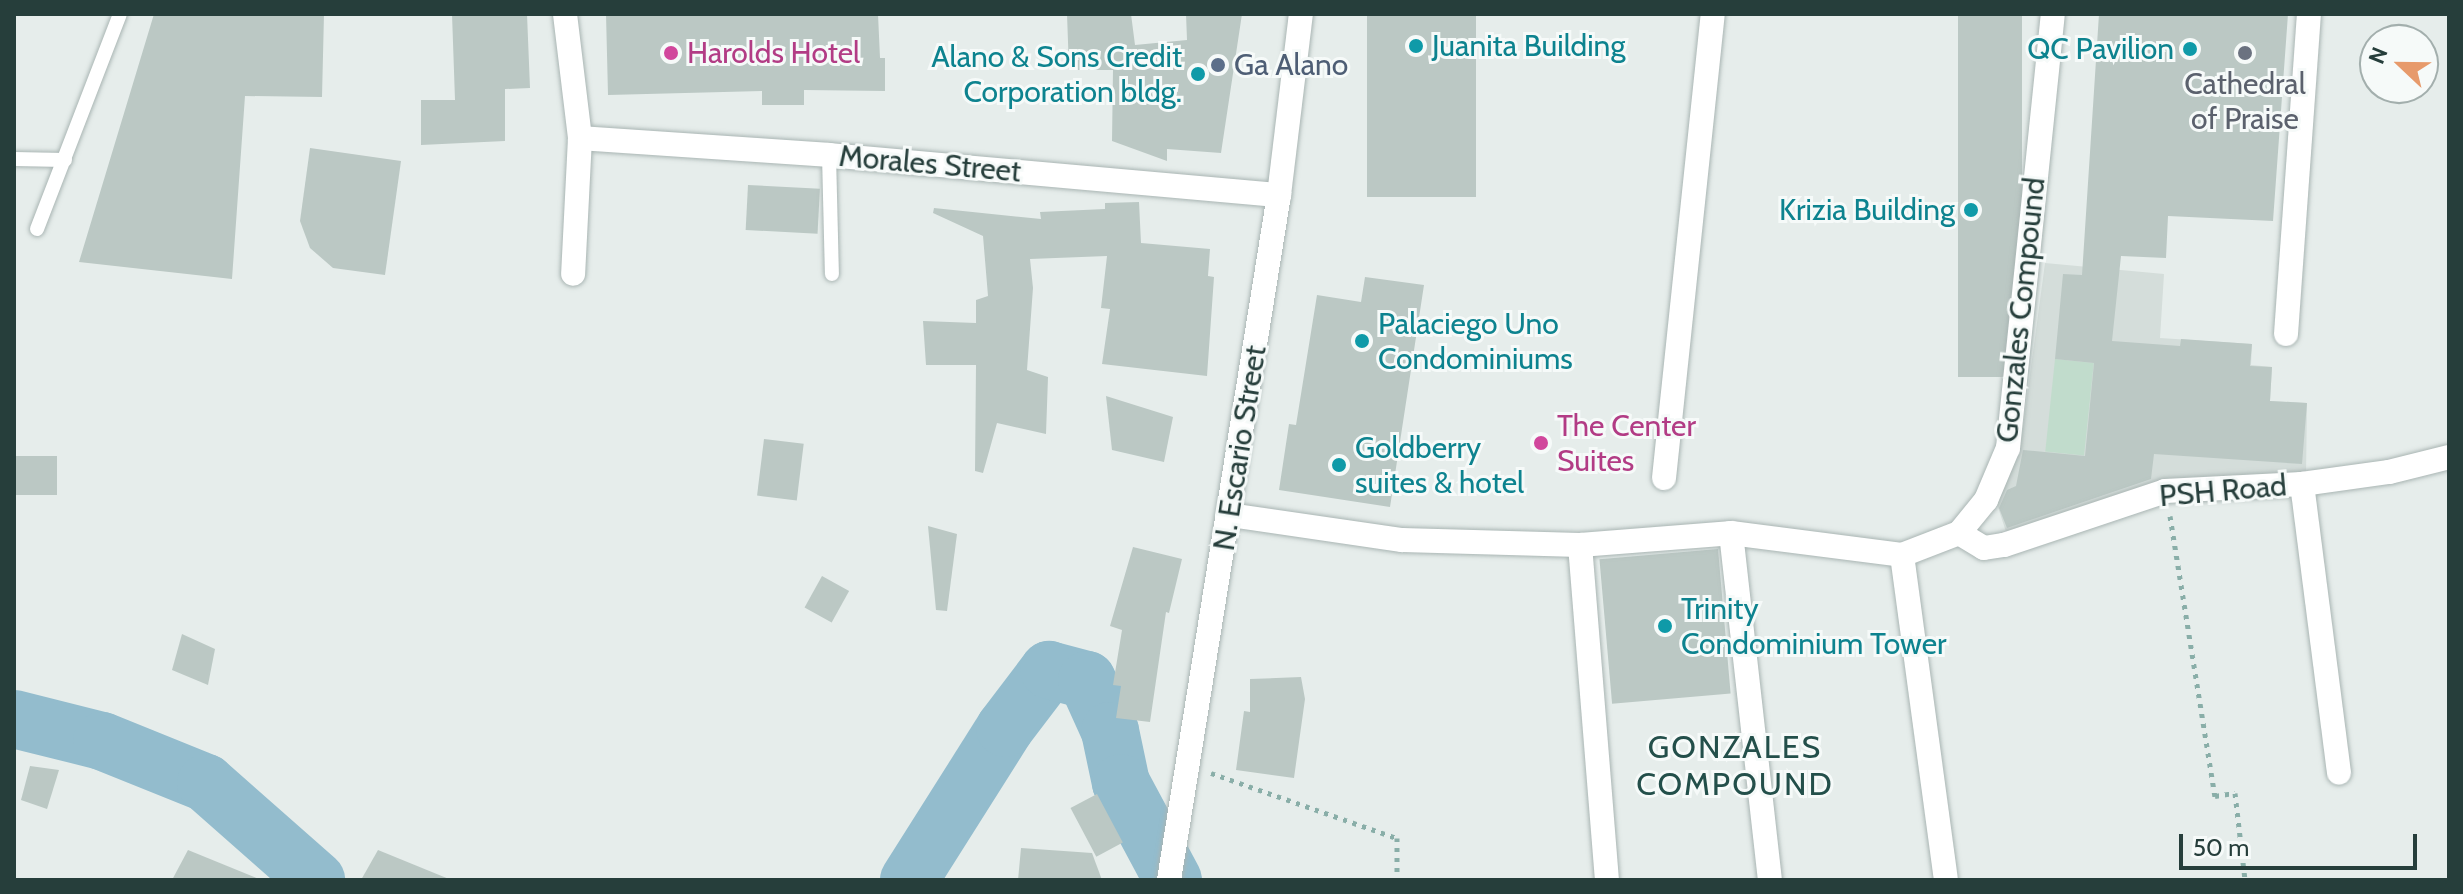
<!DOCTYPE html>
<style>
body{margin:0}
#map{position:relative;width:2463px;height:894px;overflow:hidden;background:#e6edeb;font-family:Cabin,sans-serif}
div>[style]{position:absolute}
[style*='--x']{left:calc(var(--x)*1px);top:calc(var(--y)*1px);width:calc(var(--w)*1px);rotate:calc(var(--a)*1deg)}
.built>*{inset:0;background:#d4ddda}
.green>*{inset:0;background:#c1dccc;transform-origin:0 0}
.river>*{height:58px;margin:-29px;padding:0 29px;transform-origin:29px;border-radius:29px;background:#93bccd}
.building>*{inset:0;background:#bbc8c4;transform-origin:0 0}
.path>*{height:5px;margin-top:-2.5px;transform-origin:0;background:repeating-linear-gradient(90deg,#89aea8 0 4px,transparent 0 10px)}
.roads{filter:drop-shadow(0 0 2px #a9b5b3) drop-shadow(0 0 2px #a9b5b3)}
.lane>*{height:14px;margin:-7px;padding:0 7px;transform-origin:7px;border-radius:7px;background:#fff}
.street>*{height:24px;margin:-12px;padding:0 12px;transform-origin:12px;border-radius:12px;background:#fff}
.secondary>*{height:24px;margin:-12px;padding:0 12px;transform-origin:12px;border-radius:12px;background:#fff}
.dots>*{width:22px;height:22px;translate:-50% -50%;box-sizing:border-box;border:4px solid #f6faf9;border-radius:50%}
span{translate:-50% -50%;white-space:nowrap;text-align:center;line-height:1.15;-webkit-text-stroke:6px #f6faf9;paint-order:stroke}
.culture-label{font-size:30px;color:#0d838f}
.left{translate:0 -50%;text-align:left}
.right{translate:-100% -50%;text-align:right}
.hotel-label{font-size:30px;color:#b23c85}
.service-label{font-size:30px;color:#4e5e75}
.worship-label{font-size:30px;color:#5b616d}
.street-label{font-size:30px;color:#263e3b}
.neighbourhood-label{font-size:32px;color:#234f4a;letter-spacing:2px}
.frame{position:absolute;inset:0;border:16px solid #263e3b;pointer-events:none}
.north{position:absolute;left:2359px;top:24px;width:80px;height:80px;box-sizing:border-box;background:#f6faf9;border:2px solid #a3afad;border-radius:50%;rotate:292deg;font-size:22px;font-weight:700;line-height:32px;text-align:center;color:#263e3b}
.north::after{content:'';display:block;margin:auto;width:28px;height:36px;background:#e79a6b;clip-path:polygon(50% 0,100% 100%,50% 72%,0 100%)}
.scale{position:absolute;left:2179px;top:834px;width:238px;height:36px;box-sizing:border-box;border:4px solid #263e3b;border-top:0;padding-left:10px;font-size:24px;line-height:28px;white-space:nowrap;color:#263e3b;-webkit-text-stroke:6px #f6faf9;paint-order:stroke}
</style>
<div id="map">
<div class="built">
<div style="clip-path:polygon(2045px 263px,2164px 274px,2160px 338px,2252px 344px,2251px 365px,2272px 367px,2270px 401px,2307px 403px,2306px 476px,2154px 483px,2008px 538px,1994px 495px,2020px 449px)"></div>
</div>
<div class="green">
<div style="left:2055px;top:359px;width:39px;height:93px;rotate:6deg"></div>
</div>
<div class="river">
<div style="--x:14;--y:719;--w:91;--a:14"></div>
<div style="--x:102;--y:741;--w:112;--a:22"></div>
<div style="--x:206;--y:783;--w:147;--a:41.4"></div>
<div style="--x:909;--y:880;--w:180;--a:-57.7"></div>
<div style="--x:1005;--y:728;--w:73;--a:-52.8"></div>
<div style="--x:1049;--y:670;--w:39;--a:15"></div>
<div style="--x:1087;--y:680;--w:56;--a:65.7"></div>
<div style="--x:1110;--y:731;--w:53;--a:78.1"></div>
<div style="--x:1121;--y:783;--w:110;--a:61.8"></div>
</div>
<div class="building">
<div style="clip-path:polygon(154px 14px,324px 14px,322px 97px,245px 96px,232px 279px,79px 262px)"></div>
<div style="clip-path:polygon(452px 14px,527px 14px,530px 88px,505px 89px,505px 141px,421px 145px,421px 100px,455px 100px)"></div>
<div style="clip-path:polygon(606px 14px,878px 14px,880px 58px,885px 58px,885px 91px,804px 90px,804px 105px,762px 105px,762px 91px,608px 95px)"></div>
<div style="clip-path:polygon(1067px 14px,1131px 14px,1135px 45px,1187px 40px,1186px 14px,1242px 14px,1221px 153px,1167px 149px,1167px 161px,1112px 141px,1113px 70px,1069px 70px)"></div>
<div style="left:1367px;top:14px;width:109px;height:183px"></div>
<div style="left:1958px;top:14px;width:64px;height:363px"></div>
<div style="clip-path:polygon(2099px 14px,2288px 14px,2273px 221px,2168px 216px,2166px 258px,2121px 256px,2112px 341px,2180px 346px,2181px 339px,2252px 344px,2250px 366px,2272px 367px,2270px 401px,2307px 403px,2302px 464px,2154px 454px,2151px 479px,2007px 528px,1999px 508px,2007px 490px,2016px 486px,2023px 450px,2085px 456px,2094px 363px,2055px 359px,2063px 274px,2082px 275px)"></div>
<div style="clip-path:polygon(310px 148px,401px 161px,385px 275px,333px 268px,310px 248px,300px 221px)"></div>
<div style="left:748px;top:185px;width:72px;height:45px;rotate:3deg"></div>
<div style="clip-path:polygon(1139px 202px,1141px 243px,1210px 249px,1208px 276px,1214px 277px,1207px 376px,1102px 364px,1110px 309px,1101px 308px,1107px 256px,1030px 259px,1033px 288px,1027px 370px,1048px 377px,1046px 434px,997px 423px,983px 473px,975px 471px,976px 365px,926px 365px,923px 321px,976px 323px,976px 300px,988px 296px,983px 236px,933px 213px,934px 208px,1041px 219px,1040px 212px,1105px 209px,1105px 203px)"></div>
<div style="clip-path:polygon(1365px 277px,1424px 285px,1390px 507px,1279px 490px,1289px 424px,1296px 425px,1317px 295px,1361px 302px)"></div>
<div style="clip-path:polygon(1106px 396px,1173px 417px,1164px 462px,1112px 450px)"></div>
<div style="left:764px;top:439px;width:40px;height:57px;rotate:7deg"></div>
<div style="left:14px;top:456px;width:43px;height:39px"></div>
<div style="clip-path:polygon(928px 526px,957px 534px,947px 611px,936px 610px)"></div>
<div style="clip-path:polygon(1133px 547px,1182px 559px,1169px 613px,1166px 612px,1150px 722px,1116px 718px,1121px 686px,1113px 685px,1122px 630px,1110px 626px)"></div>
<div style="left:1718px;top:549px;width:145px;height:119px;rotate:85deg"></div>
<div style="left:822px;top:576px;width:31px;height:36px;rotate:29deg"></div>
<div style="clip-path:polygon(182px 634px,215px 649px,208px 685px,172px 670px)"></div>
<div style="clip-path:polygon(1301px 677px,1305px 699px,1294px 778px,1236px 770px,1244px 711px,1250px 712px,1250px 679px)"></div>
<div style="clip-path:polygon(30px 766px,59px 770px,47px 809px,21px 800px)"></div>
<div style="left:1097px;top:794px;width:55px;height:30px;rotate:62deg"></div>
<div style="clip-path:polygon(1021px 848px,1092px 853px,1102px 880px,1018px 880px)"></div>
<div style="clip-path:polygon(188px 850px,259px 879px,259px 880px,172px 880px)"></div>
<div style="clip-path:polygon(378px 850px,449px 879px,449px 880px,361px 880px)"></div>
</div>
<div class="path">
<div style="--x:2170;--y:516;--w:284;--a:80.9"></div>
<div style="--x:2215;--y:796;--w:20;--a:-9"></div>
<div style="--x:2235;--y:793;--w:88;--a:83.4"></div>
<div style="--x:1211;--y:773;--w:197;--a:19.3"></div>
<div style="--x:1397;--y:838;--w:42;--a:90"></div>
</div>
<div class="roads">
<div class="lane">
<div style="--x:829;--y:155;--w:119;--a:88.6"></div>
<div style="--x:14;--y:159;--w:51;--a:1.1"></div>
<div style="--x:37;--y:229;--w:230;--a:-68.9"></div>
</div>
<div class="street">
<div style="--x:565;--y:14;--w:125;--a:83.1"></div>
<div style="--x:580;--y:138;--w:136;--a:92.9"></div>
<div style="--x:580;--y:138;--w:250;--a:3.9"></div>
<div style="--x:829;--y:155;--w:452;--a:5.1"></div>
<div style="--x:2286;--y:334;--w:321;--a:-85.9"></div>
<div style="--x:1664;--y:478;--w:467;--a:-84"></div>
<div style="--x:2302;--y:484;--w:291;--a:82.7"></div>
<div style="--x:1230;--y:515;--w:174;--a:8.3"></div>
<div style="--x:1402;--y:540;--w:178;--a:1.6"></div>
<div style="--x:1580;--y:545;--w:151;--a:-4.5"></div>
<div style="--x:1731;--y:533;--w:172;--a:7.3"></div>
<div style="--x:1902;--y:555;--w:61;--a:-21.1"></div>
<div style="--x:1959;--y:533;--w:43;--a:-50.7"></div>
<div style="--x:1986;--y:500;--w:56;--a:-67.1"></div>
<div style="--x:2008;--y:448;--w:436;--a:-84.1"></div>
<div style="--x:1731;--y:533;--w:349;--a:83.6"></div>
<div style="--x:1959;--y:533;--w:29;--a:31"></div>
<div style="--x:1984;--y:548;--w:20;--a:-9"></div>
<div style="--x:2004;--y:545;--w:170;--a:-18.5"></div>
<div style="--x:2165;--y:491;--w:137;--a:-2.9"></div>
<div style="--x:2302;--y:484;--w:88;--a:-7.9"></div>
<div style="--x:2389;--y:472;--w:62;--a:-14"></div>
<div style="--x:1580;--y:545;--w:336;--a:85.4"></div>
<div style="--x:1902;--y:555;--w:328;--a:82.3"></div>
</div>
<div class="secondary">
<div style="--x:1169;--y:880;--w:694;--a:-80.88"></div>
<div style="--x:1279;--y:195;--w:182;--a:-83.1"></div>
</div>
</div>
<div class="dots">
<div style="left:1416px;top:46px;background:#0f9aa8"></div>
<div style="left:2190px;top:49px;background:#0f9aa8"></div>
<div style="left:671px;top:53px;background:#d1479c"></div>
<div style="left:2245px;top:53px;background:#6b7280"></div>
<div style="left:1218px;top:65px;background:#5c6f8a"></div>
<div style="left:1198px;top:74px;background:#0f9aa8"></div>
<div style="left:1971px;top:210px;background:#0f9aa8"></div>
<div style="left:1362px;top:341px;background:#0f9aa8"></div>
<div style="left:1541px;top:443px;background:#d1479c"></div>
<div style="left:1339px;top:465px;background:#0f9aa8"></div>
<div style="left:1665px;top:626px;background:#0f9aa8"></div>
</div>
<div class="culture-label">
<span class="left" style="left:1432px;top:46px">Juanita Building</span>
<span class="right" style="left:2174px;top:49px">QC Pavilion</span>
<span class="right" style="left:1182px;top:74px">Alano &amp; Sons Credit<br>Corporation bldg.</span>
<span class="right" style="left:1955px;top:210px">Krizia Building</span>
<span class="left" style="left:1378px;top:341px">Palaciego Uno<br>Condominiums</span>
<span class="left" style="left:1355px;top:465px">Goldberry<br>suites &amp; hotel</span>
<span class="left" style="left:1681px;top:626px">Trinity<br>Condominium Tower</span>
</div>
<div class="hotel-label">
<span class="left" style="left:687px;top:53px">Harolds Hotel</span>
<span class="left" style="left:1557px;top:443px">The Center<br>Suites</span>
</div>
<div class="service-label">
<span class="left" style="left:1234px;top:65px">Ga Alano</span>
</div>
<div class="worship-label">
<span style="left:2245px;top:101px">Cathedral<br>of Praise</span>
</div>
<div class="street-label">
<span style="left:930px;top:164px;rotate:5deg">Morales Street</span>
<span style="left:2021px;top:310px;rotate:-84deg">Gonzales Compound</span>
<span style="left:1240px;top:448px;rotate:-81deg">N. Escario Street</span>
<span style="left:2223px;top:491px;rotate:-5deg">PSH Road</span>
</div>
<div class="neighbourhood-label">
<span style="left:1735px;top:766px">GONZALES<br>COMPOUND</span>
</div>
<div class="frame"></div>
<div class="north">N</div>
<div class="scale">50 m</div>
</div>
